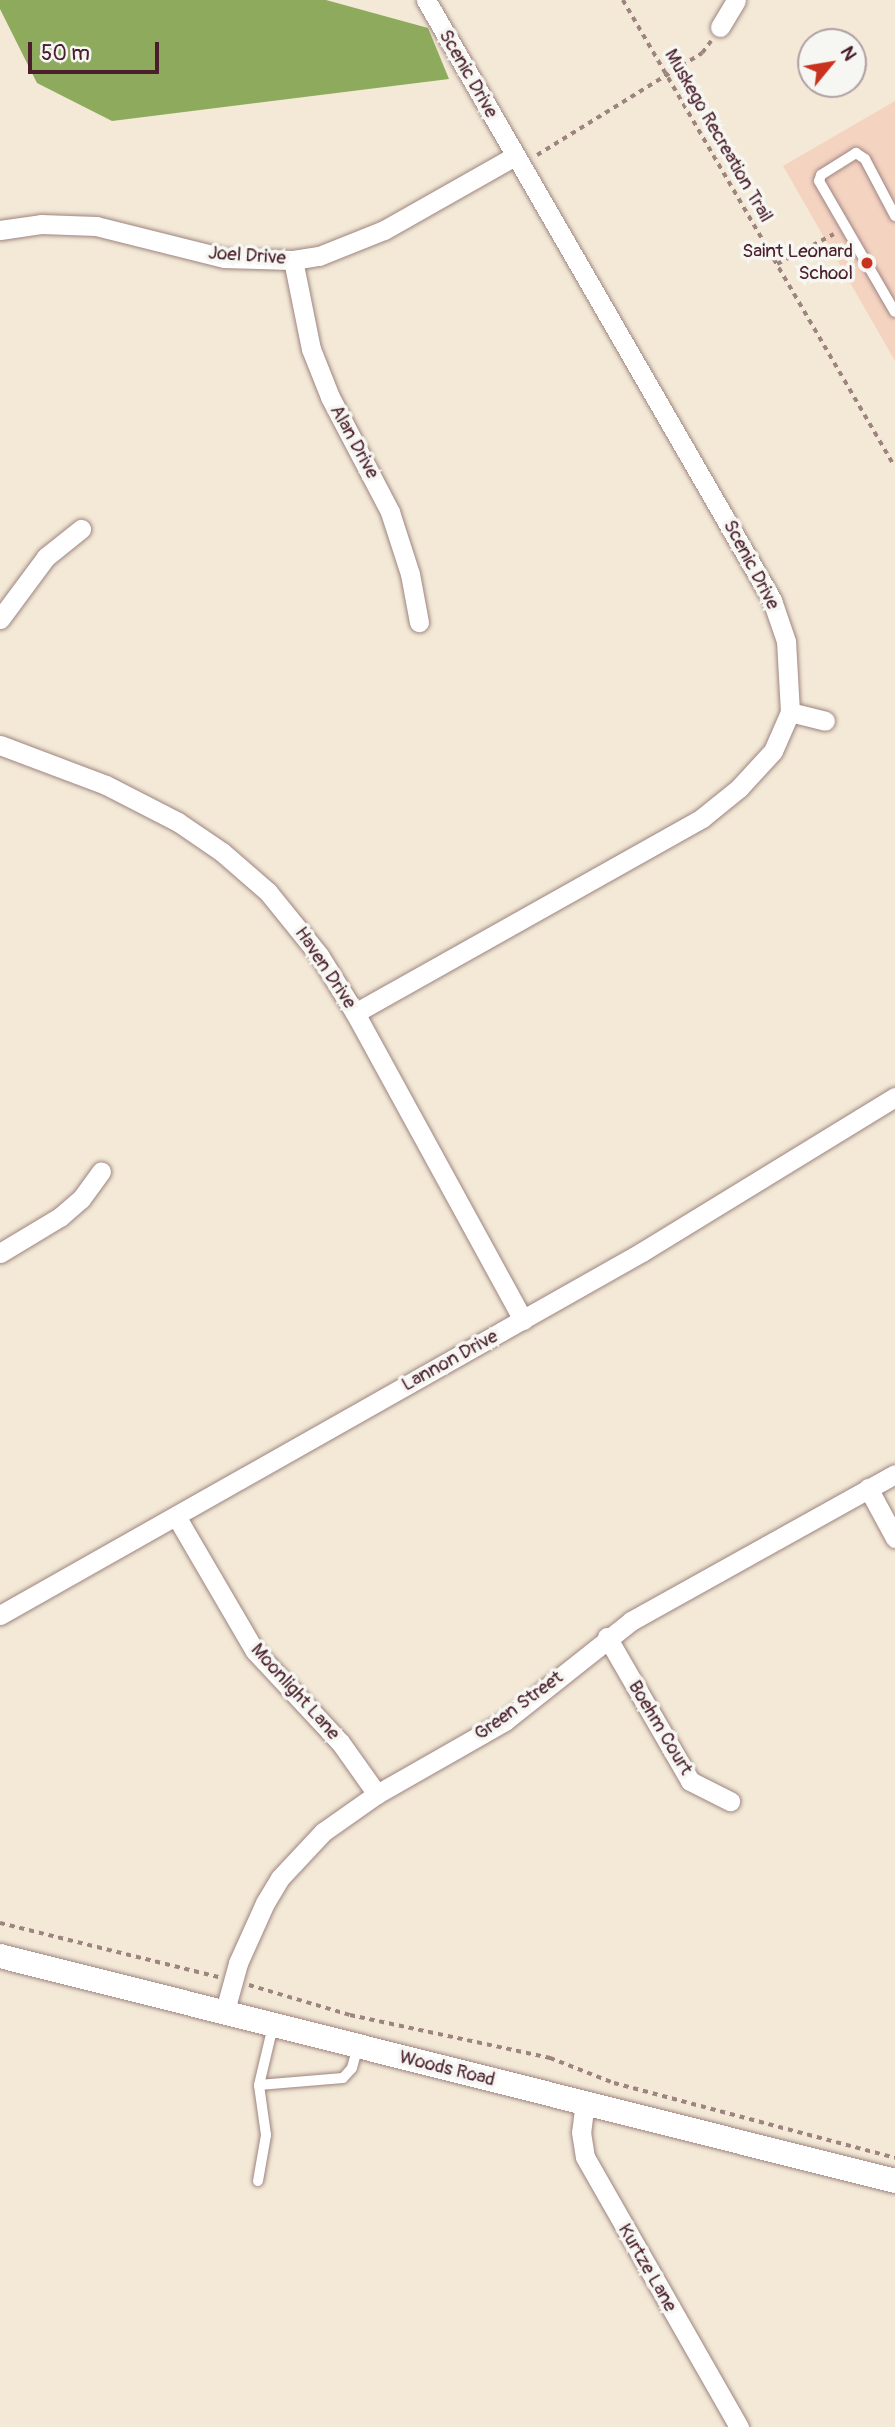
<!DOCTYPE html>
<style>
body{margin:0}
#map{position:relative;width:895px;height:2427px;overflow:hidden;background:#f3e9d6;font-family:Pangolin,sans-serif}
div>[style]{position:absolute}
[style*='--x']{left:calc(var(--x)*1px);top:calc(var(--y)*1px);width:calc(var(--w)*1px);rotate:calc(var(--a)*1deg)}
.built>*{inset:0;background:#f5d3c1}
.forest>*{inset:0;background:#8daa5d}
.path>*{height:3.5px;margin-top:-1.75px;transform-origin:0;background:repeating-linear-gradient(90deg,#9e8480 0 5px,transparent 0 10px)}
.roads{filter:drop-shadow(0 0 2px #9e8480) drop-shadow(0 0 2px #9e8480)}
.service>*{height:10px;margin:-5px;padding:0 5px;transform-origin:5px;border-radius:5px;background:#fff}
.minor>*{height:19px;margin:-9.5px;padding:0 9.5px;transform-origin:9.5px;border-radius:9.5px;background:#fff}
.tertiary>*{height:24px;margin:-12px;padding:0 12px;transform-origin:12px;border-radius:12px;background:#fff}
.dots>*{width:19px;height:19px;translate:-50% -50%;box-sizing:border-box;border:4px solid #f6f6f2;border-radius:50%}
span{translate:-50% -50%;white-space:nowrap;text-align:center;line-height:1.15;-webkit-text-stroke:7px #f6f6f2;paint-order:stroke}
.street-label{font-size:19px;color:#4a1f2b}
.poi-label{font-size:19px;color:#4a1f2b}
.right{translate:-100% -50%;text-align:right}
.north{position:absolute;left:797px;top:28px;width:70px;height:70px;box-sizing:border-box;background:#f6f6f2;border:2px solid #b1a0a2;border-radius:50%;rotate:60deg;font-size:19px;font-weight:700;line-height:28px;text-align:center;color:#4a1f2b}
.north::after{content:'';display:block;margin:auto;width:24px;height:32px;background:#c8321e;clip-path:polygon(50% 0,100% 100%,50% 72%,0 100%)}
.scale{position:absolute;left:28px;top:42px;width:131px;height:32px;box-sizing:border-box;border:4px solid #4a1f2b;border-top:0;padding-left:9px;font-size:21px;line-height:24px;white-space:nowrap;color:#4a1f2b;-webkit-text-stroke:5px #f6f6f2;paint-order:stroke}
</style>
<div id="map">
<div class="built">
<div style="clip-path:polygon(895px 101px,895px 361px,783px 166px)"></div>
</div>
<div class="forest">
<div style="clip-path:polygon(0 0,326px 0,428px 28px,449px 79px,112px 121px,37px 83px,0 9px)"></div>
</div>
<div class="path">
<div style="--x:623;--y:0;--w:540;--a:59.78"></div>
<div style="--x:537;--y:155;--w:194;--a:-31.7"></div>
<div style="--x:702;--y:53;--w:15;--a:-53"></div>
<div style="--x:777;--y:264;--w:64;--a:-27.8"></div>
<div style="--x:0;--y:1923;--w:225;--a:13.9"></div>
<div style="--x:249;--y:1985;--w:105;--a:16.5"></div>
<div style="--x:350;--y:2015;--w:205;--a:12.1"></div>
<div style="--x:550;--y:2058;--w:69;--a:21.3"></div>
<div style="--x:614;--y:2083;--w:291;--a:14.9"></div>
</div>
<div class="roads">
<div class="service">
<div style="--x:895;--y:216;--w:64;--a:-117.8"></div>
<div style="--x:865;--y:159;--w:11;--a:-146"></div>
<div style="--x:856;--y:153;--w:41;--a:147.8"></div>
<div style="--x:821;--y:175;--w:6;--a:108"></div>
<div style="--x:819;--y:181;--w:151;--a:59.9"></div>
<div style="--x:259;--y:2085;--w:84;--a:-4.8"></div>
<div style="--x:343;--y:2078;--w:13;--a:-48"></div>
<div style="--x:352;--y:2068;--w:23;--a:-75"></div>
<div style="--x:258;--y:2181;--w:47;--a:-80.1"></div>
<div style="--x:266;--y:2135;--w:50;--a:-98"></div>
<div style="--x:259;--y:2085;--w:61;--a:-76.7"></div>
</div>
<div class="minor">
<div style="--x:720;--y:27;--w:31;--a:-59"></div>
<div style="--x:0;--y:230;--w:41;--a:-8.3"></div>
<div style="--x:41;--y:224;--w:55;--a:2.1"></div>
<div style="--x:96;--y:226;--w:132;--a:14"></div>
<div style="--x:224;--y:258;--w:69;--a:1.7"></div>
<div style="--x:293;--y:260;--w:26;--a:-9"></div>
<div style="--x:319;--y:256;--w:70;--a:-21.8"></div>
<div style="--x:384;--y:230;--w:150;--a:-29.5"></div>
<div style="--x:293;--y:260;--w:91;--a:78.6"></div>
<div style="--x:311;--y:349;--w:52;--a:68.4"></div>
<div style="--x:330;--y:397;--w:130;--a:62.4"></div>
<div style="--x:390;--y:512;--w:65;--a:72.1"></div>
<div style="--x:410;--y:574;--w:49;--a:79.4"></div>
<div style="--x:0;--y:619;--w:77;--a:-53.4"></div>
<div style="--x:46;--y:557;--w:45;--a:-38.7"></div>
<div style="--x:790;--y:712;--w:36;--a:14"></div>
<div style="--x:0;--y:745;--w:113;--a:20.7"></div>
<div style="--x:106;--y:785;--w:81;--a:27.2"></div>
<div style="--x:178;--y:822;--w:53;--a:34.3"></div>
<div style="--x:222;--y:852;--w:61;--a:41"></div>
<div style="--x:268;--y:892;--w:81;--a:51"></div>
<div style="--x:319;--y:955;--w:68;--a:58.2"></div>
<div style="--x:355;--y:1013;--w:350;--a:61.3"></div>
<div style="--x:355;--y:1013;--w:398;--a:-29.3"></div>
<div style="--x:702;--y:818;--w:48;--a:-39"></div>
<div style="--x:739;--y:788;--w:50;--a:-47.4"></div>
<div style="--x:773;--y:751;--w:43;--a:-66.4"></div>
<div style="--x:790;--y:712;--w:71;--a:-93.2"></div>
<div style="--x:786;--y:641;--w:43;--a:-108.9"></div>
<div style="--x:772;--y:600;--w:693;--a:-119.97"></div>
<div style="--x:0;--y:1253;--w:70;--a:-31"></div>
<div style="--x:60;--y:1217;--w:28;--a:-41"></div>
<div style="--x:81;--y:1199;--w:34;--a:-54"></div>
<div style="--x:868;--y:1488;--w:57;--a:61.6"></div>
<div style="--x:176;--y:1516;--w:156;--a:59.7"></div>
<div style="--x:255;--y:1651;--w:125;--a:47"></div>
<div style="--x:340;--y:1742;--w:64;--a:54.6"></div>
<div style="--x:0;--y:1615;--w:738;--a:-29.48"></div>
<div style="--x:642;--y:1252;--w:297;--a:-31.5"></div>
<div style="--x:607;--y:1637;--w:166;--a:60"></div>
<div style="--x:690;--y:1781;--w:45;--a:26.6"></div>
<div style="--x:224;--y:2014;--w:53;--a:-74.6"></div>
<div style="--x:238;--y:1963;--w:66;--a:-65.8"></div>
<div style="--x:265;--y:1903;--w:29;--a:-59"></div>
<div style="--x:280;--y:1878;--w:63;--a:-46.9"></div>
<div style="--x:323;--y:1832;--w:66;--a:-35.1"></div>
<div style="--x:377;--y:1794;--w:147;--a:-29.7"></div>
<div style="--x:505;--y:1721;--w:161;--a:-38.4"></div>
<div style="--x:631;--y:1621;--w:302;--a:-29.1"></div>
<div style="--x:585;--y:2101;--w:31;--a:97"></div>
<div style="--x:581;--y:2132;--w:25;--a:81"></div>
<div style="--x:585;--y:2157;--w:311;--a:60.3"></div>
</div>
<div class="tertiary">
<div style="--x:0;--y:1956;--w:923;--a:14.11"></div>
</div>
</div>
<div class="dots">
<div style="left:867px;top:263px;background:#c8321e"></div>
</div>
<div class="street-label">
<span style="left:468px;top:74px;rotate:60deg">Scenic Drive</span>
<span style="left:718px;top:136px;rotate:60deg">Muskego Recreation Trail</span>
<span style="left:247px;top:256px;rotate:4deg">Joel Drive</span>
<span style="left:354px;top:442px;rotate:61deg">Alan Drive</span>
<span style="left:751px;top:565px;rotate:62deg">Scenic Drive</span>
<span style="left:325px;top:968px;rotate:56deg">Haven Drive</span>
<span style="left:450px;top:1361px;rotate:-29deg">Lannon Drive</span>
<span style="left:295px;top:1692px;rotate:48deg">Moonlight Lane</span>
<span style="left:519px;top:1706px;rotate:-36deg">Green Street</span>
<span style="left:660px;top:1728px;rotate:59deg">Boehm Court</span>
<span style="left:447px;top:2069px;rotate:14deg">Woods Road</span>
<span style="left:647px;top:2268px;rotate:60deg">Kurtze Lane</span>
</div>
<div class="poi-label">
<span class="right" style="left:853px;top:263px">Saint Leonard<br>School</span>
</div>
<div class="north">N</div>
<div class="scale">50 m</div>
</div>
